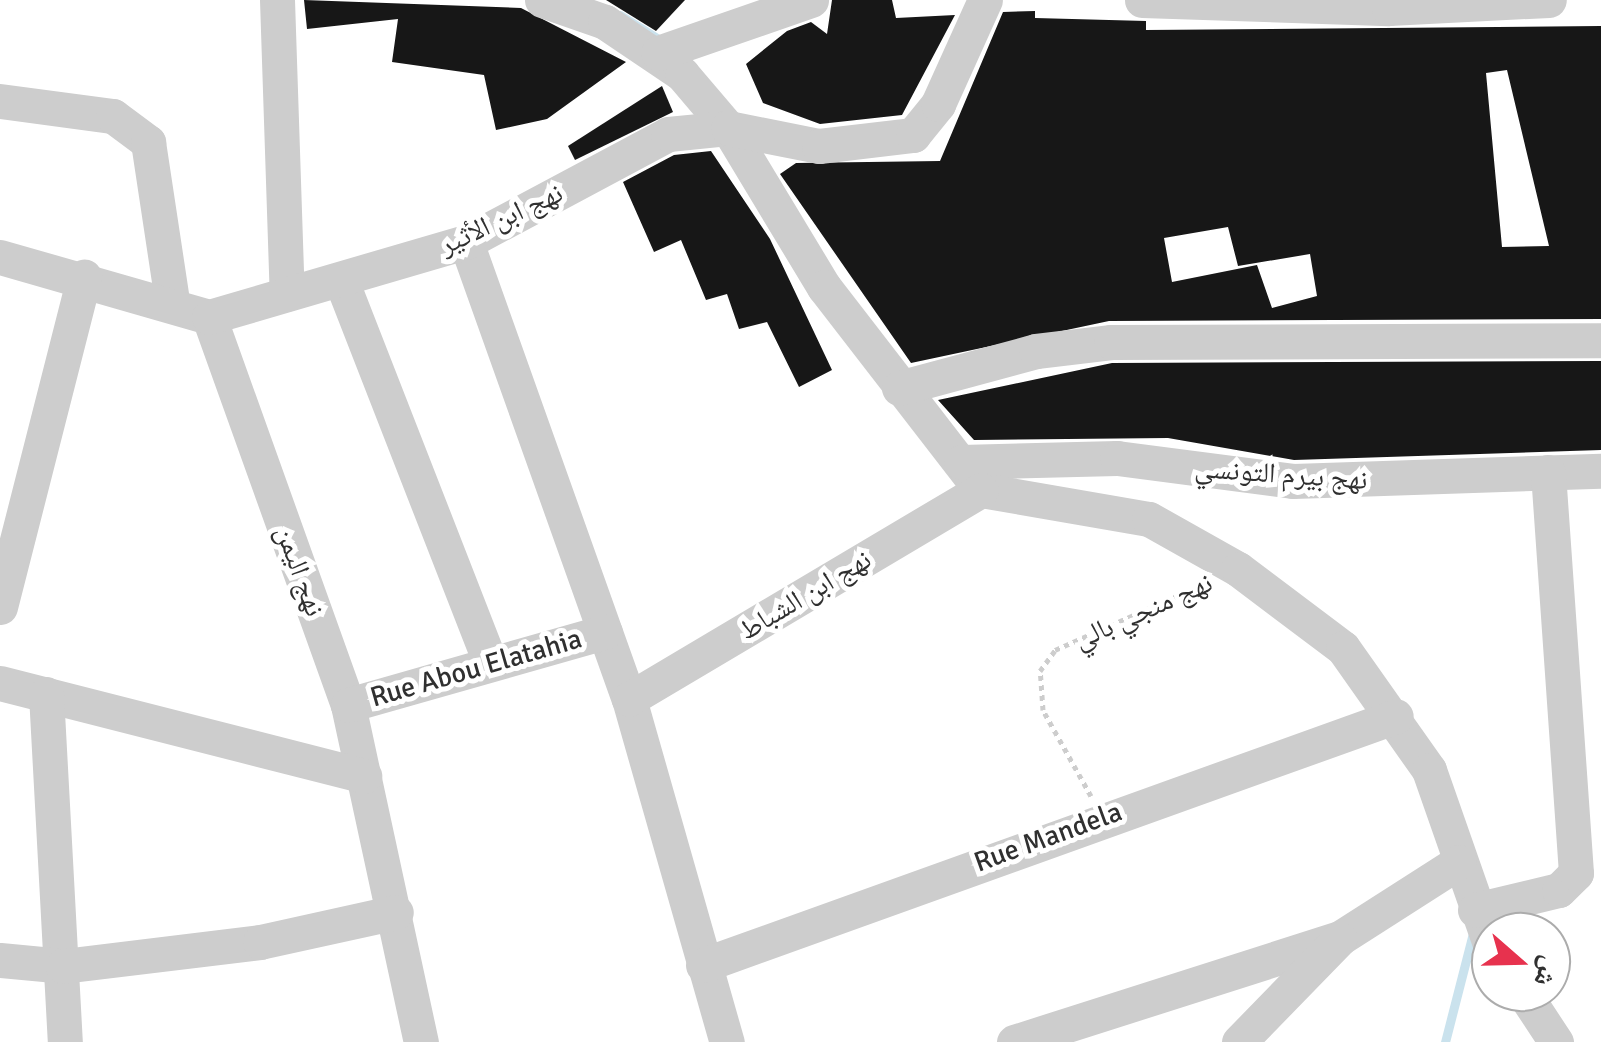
<!DOCTYPE html>
<meta charset="utf-8">
<style>
body{margin:0}
#map{position:relative;width:1601px;height:1042px;overflow:hidden;background:#fff;font-family:Signika,"Noto Naskh Arabic",sans-serif}
div>[style]{position:absolute}
[style*='--x']{left:calc(var(--x)*1px);top:calc(var(--y)*1px);width:calc(var(--w)*1px);rotate:calc(var(--a)*1deg)}
.stream>*{height:9px;margin:-4.5px;padding:0 4.5px;transform-origin:4.5px;border-radius:4.5px;background:#cae2ed}
.building>*{inset:0;background:#171717}
.path>*{height:5px;margin-top:-2.5px;transform-origin:0;background:repeating-linear-gradient(90deg,#cdcdcd 0 5px,transparent 0 10px)}
.minor>*{height:35px;margin:-17.5px;padding:0 17.5px;transform-origin:17.5px;border-radius:17.5px;background:#cdcdcd}
span{translate:-50% -50%;white-space:nowrap;text-align:center;line-height:1.15;-webkit-text-stroke:10px #fff;paint-order:stroke}
.street-label{font-size:28px;color:#303030}
.north{position:absolute;left:1471px;top:912px;width:100px;height:100px;box-sizing:border-box;background:#fff;border:2px solid #acacac;border-radius:50%;rotate:110deg;font-size:28px;font-weight:700;line-height:40px;text-align:center;color:#303030}
.north::after{content:'';display:block;margin:auto;width:35px;height:45px;background:#e7324e;clip-path:polygon(50% 0,100% 100%,50% 72%,0 100%)}
</style>
<div id="map">
<div class="stream">
<div style="--x:620;--y:15;--w:53;--a:31.9"></div>
<div style="--x:1445;--y:1042;--w:113;--a:-75.6"></div>
</div>
<div class="building">
<div style="clip-path:polygon(304px 0,521px 8px,626px 62px,547px 119px,496px 130px,484px 75px,392px 62px,398px 19px,307px 29px)"></div>
<div style="clip-path:polygon(606px 0,685px 0,656px 31px)"></div>
<div style="clip-path:polygon(832px 0,892px 0,896px 18px,955px 15px,902px 115px,820px 124px,763px 103px,746px 64px,787px 31px,811px 22px,827px 34px)"></div>
<div style="clip-path:polygon(evenodd,1035px 11px,1035px 18px,1146px 21px,1146px 30px,1601px 26px,1601px 319px,1109px 321px,911px 363px,780px 174px,796px 163px,940px 161px,1003px 12px,1035px 11px,1507px 70px,1549px 246px,1502px 247px,1486px 73px,1507px 70px,1035px 11px,1228px 227px,1238px 266px,1310px 254px,1317px 296px,1272px 308px,1257px 265px,1172px 282px,1164px 238px,1228px 227px)"></div>
<div style="clip-path:polygon(662px 86px,673px 112px,575px 160px,568px 146px)"></div>
<div style="clip-path:polygon(711px 151px,770px 239px,832px 370px,799px 387px,767px 322px,739px 329px,727px 294px,706px 300px,681px 240px,654px 252px,623px 182px,674px 155px)"></div>
<div style="clip-path:polygon(1601px 361px,1601px 450px,1294px 460px,1168px 438px,974px 440px,938px 400px,1112px 363px)"></div>
</div>
<div class="path">
<div style="--x:1091;--y:796;--w:98;--a:-119.2"></div>
<div style="--x:1043;--y:710;--w:39;--a:-94"></div>
<div style="--x:1040;--y:671;--w:26;--a:-54"></div>
<div style="--x:1055;--y:650;--w:160;--a:-24"></div>
</div>
<div class="minor">
<div style="--x:277;--y:0;--w:294;--a:88.1"></div>
<div style="--x:542;--y:0;--w:67;--a:19.2"></div>
<div style="--x:605;--y:22;--w:93;--a:34"></div>
<div style="--x:682;--y:74;--w:71;--a:49.6"></div>
<div style="--x:728;--y:128;--w:186;--a:58.9"></div>
<div style="--x:824;--y:287;--w:257;--a:52.3"></div>
<div style="--x:1142;--y:0;--w:247;--a:1.9"></div>
<div style="--x:1389;--y:8;--w:160;--a:-2.9"></div>
<div style="--x:658;--y:53;--w:162;--a:-19.1"></div>
<div style="--x:0;--y:101;--w:114;--a:7.6"></div>
<div style="--x:113;--y:116;--w:44;--a:36.6"></div>
<div style="--x:148;--y:142;--w:160;--a:81.4"></div>
<div style="--x:466;--y:242;--w:485;--a:70.4"></div>
<div style="--x:629;--y:699;--w:357;--a:74.1"></div>
<div style="--x:0;--y:257;--w:217;--a:16"></div>
<div style="--x:209;--y:317;--w:412;--a:70.3"></div>
<div style="--x:348;--y:705;--w:345;--a:77.8"></div>
<div style="--x:341;--y:280;--w:406;--a:68.7"></div>
<div style="--x:209;--y:317;--w:268;--a:-16.3"></div>
<div style="--x:466;--y:242;--w:229;--a:-28.1"></div>
<div style="--x:668;--y:134;--w:60;--a:-5.7"></div>
<div style="--x:728;--y:128;--w:93;--a:11.2"></div>
<div style="--x:819;--y:146;--w:95;--a:-6.7"></div>
<div style="--x:913;--y:135;--w:40;--a:-51"></div>
<div style="--x:938;--y:104;--w:114;--a:-65.7"></div>
<div style="--x:899;--y:388;--w:142;--a:-15.1"></div>
<div style="--x:1036;--y:351;--w:76;--a:-6.8"></div>
<div style="--x:1111;--y:342;--w:490;--a:-0.2"></div>
<div style="--x:961;--y:462;--w:156;--a:-1.5"></div>
<div style="--x:1117;--y:458;--w:177;--a:7.4"></div>
<div style="--x:1293;--y:481;--w:308;--a:-1.9"></div>
<div style="--x:981;--y:490;--w:170;--a:9.8"></div>
<div style="--x:1149;--y:519;--w:102;--a:29.3"></div>
<div style="--x:1238;--y:569;--w:131;--a:37"></div>
<div style="--x:1343;--y:648;--w:149;--a:54.8"></div>
<div style="--x:1429;--y:770;--w:188;--a:70.7"></div>
<div style="--x:0;--y:607;--w:341;--a:-75.7"></div>
<div style="--x:0;--y:683;--w:376;--a:14.3"></div>
<div style="--x:46;--y:694;--w:349;--a:86.9"></div>
<div style="--x:629;--y:699;--w:409;--a:-30.7"></div>
<div style="--x:348;--y:705;--w:267;--a:-15.9"></div>
<div style="--x:1475;--y:910;--w:86;--a:-13.4"></div>
<div style="--x:1559;--y:890;--w:24;--a:-45"></div>
<div style="--x:1576;--y:873;--w:402;--a:-94"></div>
<div style="--x:0;--y:960;--w:63;--a:5.4"></div>
<div style="--x:63;--y:966;--w:198;--a:-6.9"></div>
<div style="--x:260;--y:942;--w:139;--a:-12.4"></div>
<div style="--x:703;--y:965;--w:736;--a:-19.76"></div>
<div style="--x:1523;--y:992;--w:60;--a:56.6"></div>
<div style="--x:1014;--y:1042;--w:342;--a:-17.7"></div>
<div style="--x:1340;--y:938;--w:141;--a:-32.6"></div>
<div style="--x:1239;--y:1042;--w:144;--a:-45.8"></div>
</div>
<div class="street-label">
<span style="left:501px;top:219px;rotate:-25deg">نهج ابن الأثير</span>
<span style="left:1281px;top:474px;rotate:4deg">نهج بيرم التونسي</span>
<span style="left:300px;top:571px;rotate:70deg">نهج اليمن</span>
<span style="left:805px;top:595px;rotate:-31deg">نهج ابن الشباط</span>
<span style="left:1143px;top:611px;rotate:-24deg">نهج منجي بالي</span>
<span style="left:476px;top:668px;rotate:-16deg">Rue Abou Elatahia</span>
<span style="left:1048px;top:837px;rotate:-20deg">Rue Mandela</span>
</div>
<div class="north">ش</div>
</div>
